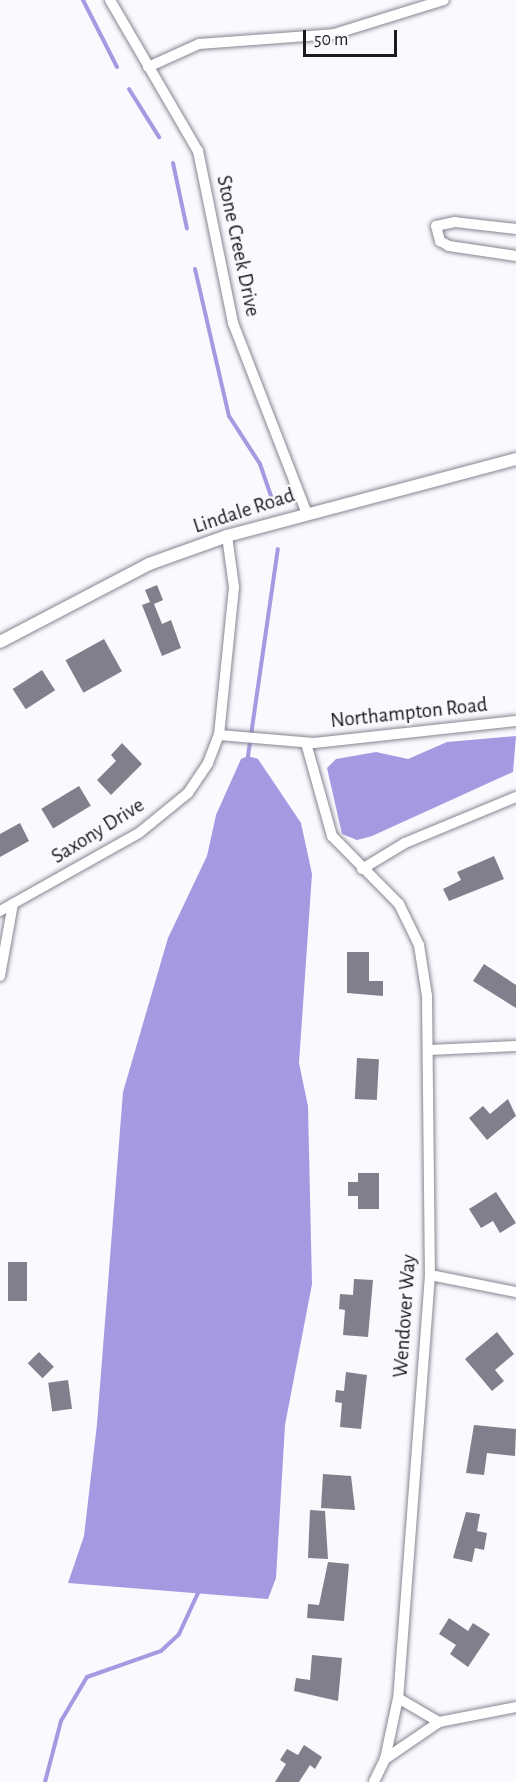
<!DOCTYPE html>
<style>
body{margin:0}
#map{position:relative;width:516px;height:1782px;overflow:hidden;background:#faf9fe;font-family:"Alegreya Sans",sans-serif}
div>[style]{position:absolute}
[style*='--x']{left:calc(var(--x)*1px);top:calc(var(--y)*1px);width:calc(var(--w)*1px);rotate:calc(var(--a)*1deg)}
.water>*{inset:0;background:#a599e1}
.stream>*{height:4px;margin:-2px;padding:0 2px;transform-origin:2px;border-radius:2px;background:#a599e1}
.building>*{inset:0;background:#807f8b;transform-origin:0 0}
.roads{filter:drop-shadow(0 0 2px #878591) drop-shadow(0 0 2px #878591)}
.minor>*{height:10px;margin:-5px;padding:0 5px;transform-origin:5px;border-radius:5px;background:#fff}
.tertiary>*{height:12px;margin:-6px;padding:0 6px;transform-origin:6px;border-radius:6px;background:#fff}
span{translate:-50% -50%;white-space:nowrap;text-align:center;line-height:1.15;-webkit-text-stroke:4.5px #faf9fe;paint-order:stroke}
.street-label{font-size:21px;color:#1c1c20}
.scale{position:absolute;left:303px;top:30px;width:94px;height:27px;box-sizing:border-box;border:3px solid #1c1c20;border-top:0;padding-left:8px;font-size:18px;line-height:21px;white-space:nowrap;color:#1c1c20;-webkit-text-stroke:4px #faf9fe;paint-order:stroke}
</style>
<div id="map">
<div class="water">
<div style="clip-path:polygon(516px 736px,513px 772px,372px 836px,357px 840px,342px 834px,327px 768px,336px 759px,376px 752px,408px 759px,447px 742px)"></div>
<div style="clip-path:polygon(248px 756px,258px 759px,301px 823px,312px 874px,299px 1063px,308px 1106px,312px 1284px,285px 1425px,276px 1578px,268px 1599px,68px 1583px,84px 1536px,97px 1424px,123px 1092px,168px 938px,207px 856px,216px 815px,241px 759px)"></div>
</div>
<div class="stream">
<div style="--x:83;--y:0;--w:75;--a:63.1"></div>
<div style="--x:129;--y:89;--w:57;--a:58"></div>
<div style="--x:173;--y:163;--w:67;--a:78"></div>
<div style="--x:195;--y:269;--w:151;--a:77"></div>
<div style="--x:229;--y:416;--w:57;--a:57.1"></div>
<div style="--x:260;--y:464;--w:34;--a:71"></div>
<div style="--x:248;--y:756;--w:209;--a:-81.8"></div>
<div style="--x:45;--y:1782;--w:63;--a:-75.3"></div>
<div style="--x:61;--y:1721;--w:51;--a:-59.4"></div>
<div style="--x:87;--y:1677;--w:78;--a:-19.4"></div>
<div style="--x:161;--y:1651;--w:25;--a:-43"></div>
<div style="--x:179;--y:1634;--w:45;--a:-65.1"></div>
</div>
<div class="building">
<div style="clip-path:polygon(157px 585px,163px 600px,154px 604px,162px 624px,171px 620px,181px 648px,162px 656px,142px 605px,150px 602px,145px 590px)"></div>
<div style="left:104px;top:639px;width:37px;height:44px;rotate:61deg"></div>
<div style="left:42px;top:670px;width:24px;height:35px;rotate:57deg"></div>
<div style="clip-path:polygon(122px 743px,142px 764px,111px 795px,97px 780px,116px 761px,111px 755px)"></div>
<div style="left:79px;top:786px;width:23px;height:44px;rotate:59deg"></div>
<div style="clip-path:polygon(20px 823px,29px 841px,0 857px,0 834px)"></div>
<div style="clip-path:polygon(494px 856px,504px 879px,449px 901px,443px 889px,461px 880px,457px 872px)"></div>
<div style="clip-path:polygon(347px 952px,369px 952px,369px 981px,383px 981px,383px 996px,347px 993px)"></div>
<div style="clip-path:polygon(484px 964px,516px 985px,516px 1008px,473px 981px)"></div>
<div style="left:357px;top:1058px;width:22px;height:41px;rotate:3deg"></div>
<div style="clip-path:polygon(508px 1099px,516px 1116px,487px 1140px,469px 1118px,483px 1106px,490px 1114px)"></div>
<div style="clip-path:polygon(358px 1173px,379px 1173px,379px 1209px,358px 1209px,358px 1196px,348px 1196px,348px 1182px,358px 1182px)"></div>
<div style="clip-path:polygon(496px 1192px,516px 1223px,500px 1233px,493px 1221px,481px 1228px,469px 1209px)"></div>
<div style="left:8px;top:1262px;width:19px;height:39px"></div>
<div style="clip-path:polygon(354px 1279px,373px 1280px,368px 1337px,343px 1335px,345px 1310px,339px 1309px,340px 1294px,353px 1295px)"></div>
<div style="clip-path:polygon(497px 1332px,514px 1354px,495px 1370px,504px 1381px,492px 1391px,465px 1359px)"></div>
<div style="left:39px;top:1352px;width:21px;height:16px;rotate:45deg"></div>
<div style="clip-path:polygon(346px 1372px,367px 1375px,361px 1429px,340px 1427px,342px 1403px,335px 1402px,336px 1390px,344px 1391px)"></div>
<div style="left:68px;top:1380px;width:29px;height:20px;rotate:82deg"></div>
<div style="clip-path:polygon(474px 1425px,516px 1429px,515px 1456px,487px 1453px,484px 1475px,466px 1473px)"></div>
<div style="clip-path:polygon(323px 1474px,351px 1476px,355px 1510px,321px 1508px)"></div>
<div style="clip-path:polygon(310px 1510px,325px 1511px,328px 1559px,308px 1558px)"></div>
<div style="clip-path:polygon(466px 1512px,480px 1514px,477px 1531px,487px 1533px,484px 1550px,475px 1548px,472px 1562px,453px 1558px)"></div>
<div style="clip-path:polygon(328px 1562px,349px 1564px,344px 1621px,307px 1618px,308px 1604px,319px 1605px)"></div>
<div style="clip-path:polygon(449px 1618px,468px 1631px,473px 1623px,490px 1634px,468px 1667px,450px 1654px,456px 1645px,439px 1634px)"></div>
<div style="clip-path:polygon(312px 1655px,342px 1658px,338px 1701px,294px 1691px,296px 1678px,310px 1680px)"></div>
<div style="clip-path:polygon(304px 1745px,322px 1757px,315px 1769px,310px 1765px,299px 1782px,275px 1782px,286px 1764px,280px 1760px,287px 1749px,298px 1755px)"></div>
</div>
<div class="roads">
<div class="minor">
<div style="--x:110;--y:0;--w:175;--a:59.8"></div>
<div style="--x:198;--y:151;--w:176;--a:78.5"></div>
<div style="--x:233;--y:323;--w:202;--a:68.8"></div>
<div style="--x:148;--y:67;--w:56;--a:-24.3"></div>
<div style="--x:199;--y:44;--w:135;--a:-4.2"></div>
<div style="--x:334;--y:34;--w:115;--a:-17.2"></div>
<div style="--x:516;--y:229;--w:61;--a:-173.5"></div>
<div style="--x:455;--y:222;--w:19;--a:168"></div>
<div style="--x:436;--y:226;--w:16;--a:75"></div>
<div style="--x:440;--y:241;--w:10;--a:29"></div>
<div style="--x:449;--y:246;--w:68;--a:8.5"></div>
<div style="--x:219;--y:735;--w:95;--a:4.8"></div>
<div style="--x:314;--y:743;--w:203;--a:-6.2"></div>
<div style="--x:306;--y:743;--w:97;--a:74.4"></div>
<div style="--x:332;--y:836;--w:95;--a:45.4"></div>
<div style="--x:399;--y:904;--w:46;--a:64"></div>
<div style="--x:419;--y:945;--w:52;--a:81.1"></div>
<div style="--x:427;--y:996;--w:279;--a:89.4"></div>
<div style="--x:430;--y:1275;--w:424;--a:94.3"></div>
<div style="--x:398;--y:1698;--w:62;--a:102"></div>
<div style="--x:385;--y:1759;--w:25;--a:116"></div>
<div style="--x:362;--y:869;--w:50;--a:-31.2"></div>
<div style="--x:405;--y:843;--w:120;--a:-22.5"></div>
<div style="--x:0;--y:911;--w:159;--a:-29.3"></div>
<div style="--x:139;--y:833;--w:63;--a:-39.2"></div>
<div style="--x:188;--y:793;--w:36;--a:-56"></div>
<div style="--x:208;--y:763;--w:30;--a:-69"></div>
<div style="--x:219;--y:735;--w:149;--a:-84.2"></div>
<div style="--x:234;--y:587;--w:51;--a:-97.8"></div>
<div style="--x:0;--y:976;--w:73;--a:-79.8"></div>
<div style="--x:429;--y:1050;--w:87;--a:-2.6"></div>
<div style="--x:430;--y:1275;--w:88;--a:11.2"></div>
<div style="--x:398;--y:1698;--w:48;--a:30.3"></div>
<div style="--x:439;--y:1722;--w:78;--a:-11"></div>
<div style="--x:385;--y:1759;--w:65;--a:-34.4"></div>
</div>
<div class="tertiary">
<div style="--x:0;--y:642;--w:168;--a:-27.6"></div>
<div style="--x:149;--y:564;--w:83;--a:-19.7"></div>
<div style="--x:227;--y:536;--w:299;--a:-14.9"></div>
</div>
</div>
<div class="street-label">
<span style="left:238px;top:246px;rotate:78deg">Stone Creek Drive</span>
<span style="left:244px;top:511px;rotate:-18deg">Lindale Road</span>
<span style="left:409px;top:713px;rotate:-6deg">Northampton Road</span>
<span style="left:98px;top:831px;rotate:-32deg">Saxony Drive</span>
<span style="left:405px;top:1316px;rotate:-86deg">Wendover Way</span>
</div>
<div class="scale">50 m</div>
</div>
